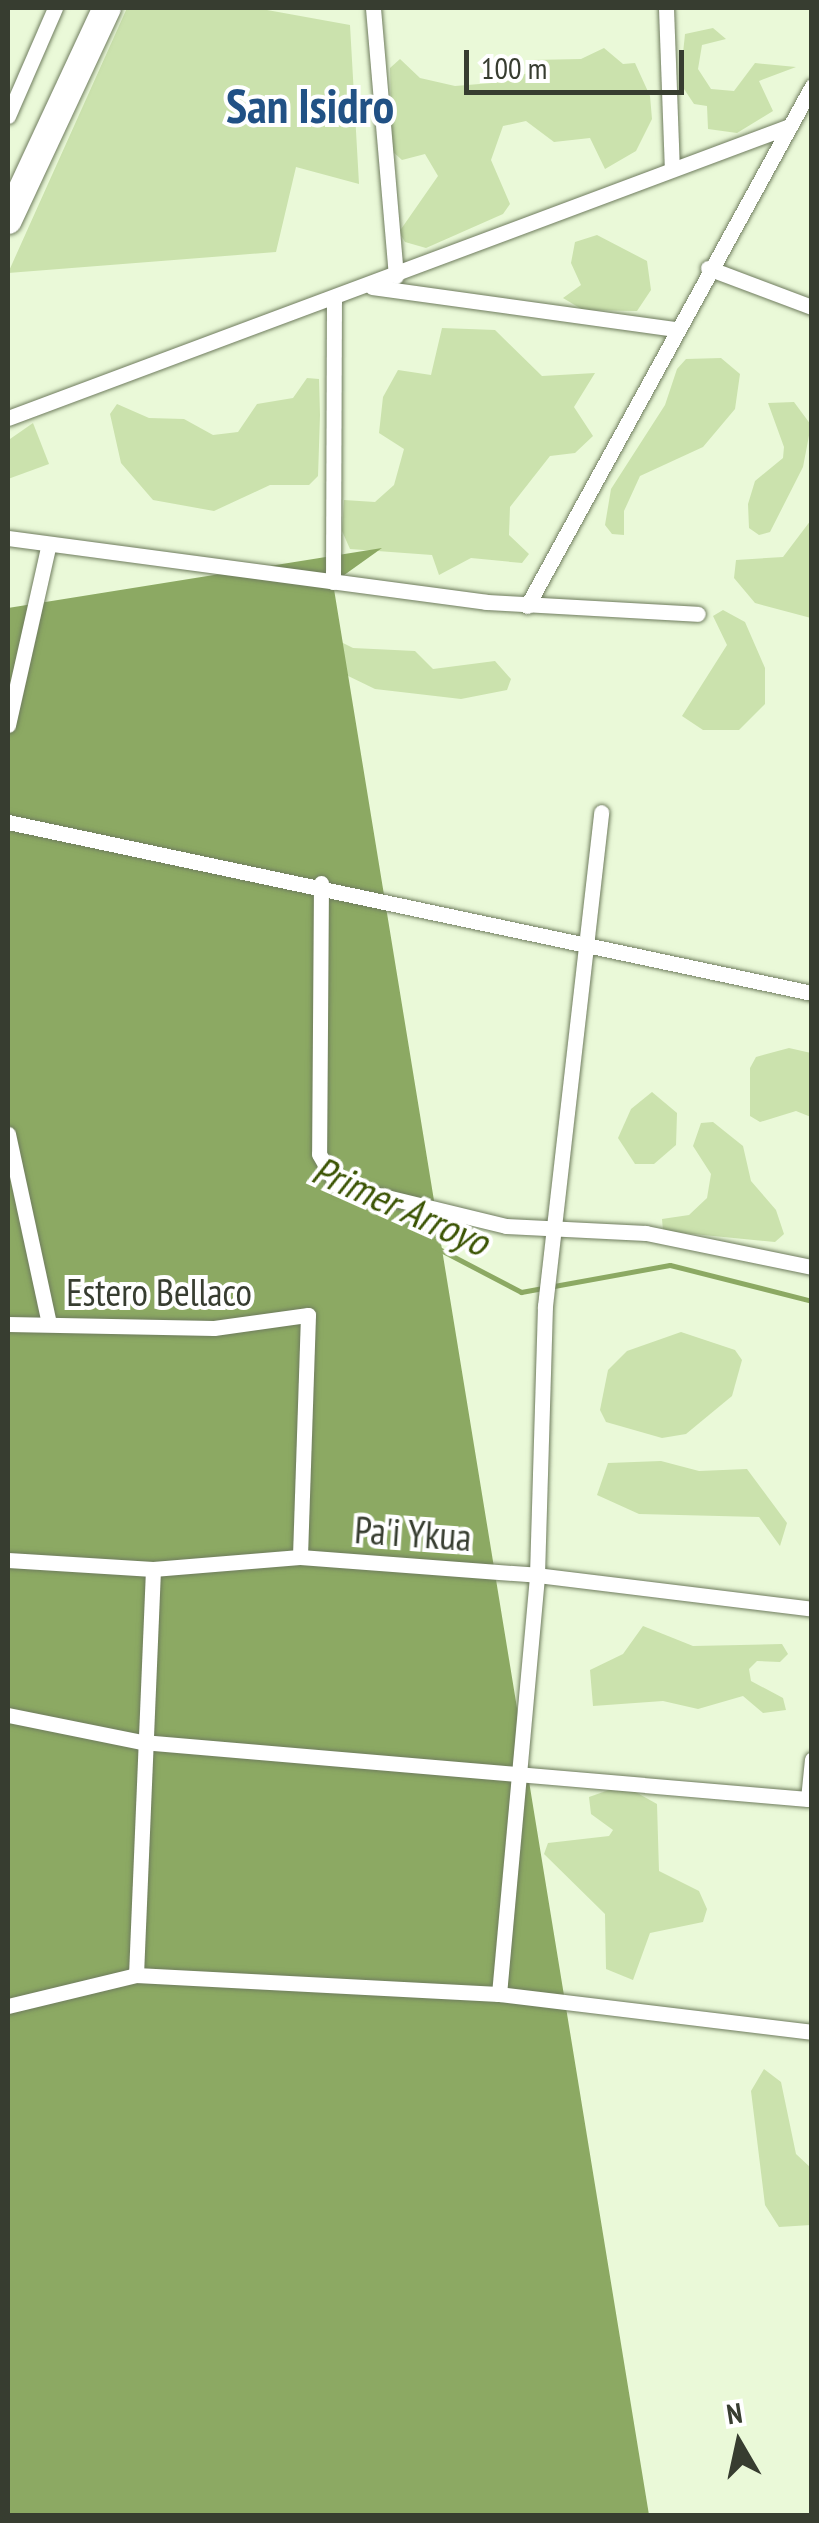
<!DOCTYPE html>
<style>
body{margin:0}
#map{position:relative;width:819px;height:2523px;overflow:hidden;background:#eaf9d8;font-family:"PT Sans Narrow",sans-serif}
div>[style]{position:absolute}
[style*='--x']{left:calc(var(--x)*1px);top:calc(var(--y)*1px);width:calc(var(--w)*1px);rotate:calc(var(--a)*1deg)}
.green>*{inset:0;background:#cbe2ad}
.water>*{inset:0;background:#8ca963}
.stream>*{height:5px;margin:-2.5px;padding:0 2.5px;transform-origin:2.5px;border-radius:2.5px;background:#8ca963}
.roads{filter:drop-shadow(0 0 2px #6f7c5e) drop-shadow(0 0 2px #6f7c5e)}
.street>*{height:15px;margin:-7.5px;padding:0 7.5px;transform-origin:7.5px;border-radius:7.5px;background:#fff}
.highway>*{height:28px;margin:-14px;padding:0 14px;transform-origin:14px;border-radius:14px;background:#fff}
span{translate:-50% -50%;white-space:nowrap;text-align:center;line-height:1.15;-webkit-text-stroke:8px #fff;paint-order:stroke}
.street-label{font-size:38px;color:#373d30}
.water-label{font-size:40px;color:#3b5403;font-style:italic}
.district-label{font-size:48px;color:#215185;font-weight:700}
.frame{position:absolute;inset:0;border:10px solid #373d30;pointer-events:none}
.north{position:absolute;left:689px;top:2393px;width:100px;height:100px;-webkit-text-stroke:8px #fff;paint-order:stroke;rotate:351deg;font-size:28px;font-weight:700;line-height:40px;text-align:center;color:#373d30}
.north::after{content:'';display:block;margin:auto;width:35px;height:45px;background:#373d30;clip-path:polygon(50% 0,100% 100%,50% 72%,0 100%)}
.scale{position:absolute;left:464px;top:50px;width:220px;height:45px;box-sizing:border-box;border:5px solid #373d30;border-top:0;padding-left:12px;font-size:30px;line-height:35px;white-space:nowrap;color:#373d30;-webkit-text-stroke:8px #fff;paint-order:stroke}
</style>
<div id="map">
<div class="green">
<div style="clip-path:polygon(127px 8px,256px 8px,350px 25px,359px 184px,296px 167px,276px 252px,8px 273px)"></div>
<div style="clip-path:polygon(713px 28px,726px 39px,702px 45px,698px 69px,711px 89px,734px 91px,755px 63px,796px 67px,759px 81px,773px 111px,737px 133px,708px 129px,707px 106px,694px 104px,680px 83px,685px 34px)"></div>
<div style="clip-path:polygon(604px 48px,623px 64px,635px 63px,650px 96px,652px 119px,636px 151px,605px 169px,590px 138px,554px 142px,526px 121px,503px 126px,491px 160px,510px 204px,503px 214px,426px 248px,405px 242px,399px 232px,438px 176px,425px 154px,402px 160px,392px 151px,390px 68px,400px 59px,420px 78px,455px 86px,504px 82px,530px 72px,532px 60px,581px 59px)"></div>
<div style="clip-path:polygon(597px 235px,647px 261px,651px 290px,637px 311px,583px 310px,563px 298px,581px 285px,571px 263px,575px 242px)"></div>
<div style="clip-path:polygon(442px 328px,495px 330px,542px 376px,595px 373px,574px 407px,593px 436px,575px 453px,550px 456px,510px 507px,509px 535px,529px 554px,522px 563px,471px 558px,439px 575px,432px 555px,350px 549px,342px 531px,344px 500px,375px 502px,394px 485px,404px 449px,379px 433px,383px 397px,398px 370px,431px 375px)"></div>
<div style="clip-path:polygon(721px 358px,740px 374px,735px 409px,703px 447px,640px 476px,624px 511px,624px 535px,612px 534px,605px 525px,611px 489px,665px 405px,677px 369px,686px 359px)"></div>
<div style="clip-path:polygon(307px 378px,319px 379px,320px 415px,318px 476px,309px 485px,270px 485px,214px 511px,153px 500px,121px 463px,110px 414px,117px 404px,149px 418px,184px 419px,213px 435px,238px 432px,257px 404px,293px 398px)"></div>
<div style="clip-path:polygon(794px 402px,811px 425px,803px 467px,770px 532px,759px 535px,749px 528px,748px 504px,755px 481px,783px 458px,784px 447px,768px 403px)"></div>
<div style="clip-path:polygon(33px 423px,49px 464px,8px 479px,10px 439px)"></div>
<div style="clip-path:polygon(811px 520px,811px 618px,755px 603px,734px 578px,736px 560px,783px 557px)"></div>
<div style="clip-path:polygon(723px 610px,745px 622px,765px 668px,765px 704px,739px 730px,703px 730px,682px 716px,727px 645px,713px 616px)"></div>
<div style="clip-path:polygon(319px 631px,353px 648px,415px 651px,433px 669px,495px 661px,511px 679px,507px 690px,461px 699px,375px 689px,342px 673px)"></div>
<div style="clip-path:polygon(789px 1048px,811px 1053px,811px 1117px,796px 1111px,760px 1122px,750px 1116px,750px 1068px,756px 1057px)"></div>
<div style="clip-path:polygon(652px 1092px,677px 1113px,676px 1145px,654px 1164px,635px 1164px,618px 1138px,631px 1109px)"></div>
<div style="clip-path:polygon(713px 1122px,743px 1146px,751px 1181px,776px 1210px,784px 1234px,775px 1242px,663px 1231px,662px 1219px,689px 1215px,707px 1198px,711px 1174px,693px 1146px,701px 1123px)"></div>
<div style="clip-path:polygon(681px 1332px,735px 1350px,742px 1360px,732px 1396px,686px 1434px,662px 1438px,606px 1422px,600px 1410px,608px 1370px,627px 1351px)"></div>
<div style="clip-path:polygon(661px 1461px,699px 1471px,747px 1469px,787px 1523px,780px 1546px,759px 1517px,639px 1514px,597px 1495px,608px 1463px)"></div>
<div style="clip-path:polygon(643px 1626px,693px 1646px,782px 1644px,788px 1654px,780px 1662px,757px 1661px,749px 1669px,751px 1681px,783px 1698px,786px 1710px,763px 1713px,743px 1696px,698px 1709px,663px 1701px,593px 1706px,590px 1670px,623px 1654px)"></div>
<div style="clip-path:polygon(623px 1785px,657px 1804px,659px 1871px,699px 1891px,707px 1909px,703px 1922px,650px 1933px,633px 1980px,606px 1969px,605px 1914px,544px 1854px,548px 1843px,609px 1836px,613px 1830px,591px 1814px,589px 1797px)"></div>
<div style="clip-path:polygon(764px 2069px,781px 2082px,796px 2154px,811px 2168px,811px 2225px,779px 2227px,765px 2205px,751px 2091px)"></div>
</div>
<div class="water">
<div style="clip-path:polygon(382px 548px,333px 583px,649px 2515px,8px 2516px,8px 608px)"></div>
</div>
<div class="stream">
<div style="--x:437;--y:1248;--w:95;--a:27.6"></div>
<div style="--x:521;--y:1292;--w:151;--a:-10.3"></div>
<div style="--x:670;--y:1265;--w:146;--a:14.2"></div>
</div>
<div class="roads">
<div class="street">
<div style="--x:373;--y:8;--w:269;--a:85.1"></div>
<div style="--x:666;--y:8;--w:160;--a:87.9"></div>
<div style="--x:8;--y:116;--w:118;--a:-66.5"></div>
<div style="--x:708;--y:268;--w:111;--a:20.6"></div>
<div style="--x:372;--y:287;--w:305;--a:7.9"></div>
<div style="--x:8;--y:418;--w:835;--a:-20.48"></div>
<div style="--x:8;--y:538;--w:482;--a:7.6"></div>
<div style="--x:486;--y:602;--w:212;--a:3.2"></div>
<div style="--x:333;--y:582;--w:282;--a:-89.8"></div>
<div style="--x:527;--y:606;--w:593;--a:-61.27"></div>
<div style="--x:8;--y:725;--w:182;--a:-77.3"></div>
<div style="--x:8;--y:822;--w:822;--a:12.01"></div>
<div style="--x:321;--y:883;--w:271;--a:90.4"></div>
<div style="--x:319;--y:1154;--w:36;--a:60"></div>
<div style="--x:337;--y:1185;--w:174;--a:13.6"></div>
<div style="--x:506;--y:1226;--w:140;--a:2.9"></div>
<div style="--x:646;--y:1233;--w:169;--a:11.6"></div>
<div style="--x:8;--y:1134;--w:194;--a:77.8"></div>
<div style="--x:8;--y:1324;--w:206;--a:1.1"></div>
<div style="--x:214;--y:1328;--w:95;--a:-7.9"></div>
<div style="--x:308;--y:1315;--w:242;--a:91.9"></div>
<div style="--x:8;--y:1560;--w:145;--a:3.6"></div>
<div style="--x:153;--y:1569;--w:147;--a:-4.7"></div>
<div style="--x:300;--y:1557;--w:238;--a:4.3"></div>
<div style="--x:537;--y:1575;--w:277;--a:7"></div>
<div style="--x:8;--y:1715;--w:137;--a:11.4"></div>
<div style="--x:142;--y:1742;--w:668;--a:4.89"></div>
<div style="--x:808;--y:1799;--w:40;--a:-84.3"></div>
<div style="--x:136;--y:1975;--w:406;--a:-87.6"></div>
<div style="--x:499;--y:1994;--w:315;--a:6.9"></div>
<div style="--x:8;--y:2006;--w:132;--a:-13.6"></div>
<div style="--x:136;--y:1975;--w:363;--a:3"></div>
<div style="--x:499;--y:1994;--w:421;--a:-84.8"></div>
<div style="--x:537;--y:1575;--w:269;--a:-88.3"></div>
<div style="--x:545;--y:1306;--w:497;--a:-83.5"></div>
</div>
<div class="highway">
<div style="--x:8;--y:220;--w:234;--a:-65"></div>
</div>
</div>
<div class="street-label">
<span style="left:159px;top:1292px">Estero Bellaco</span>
<span style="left:413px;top:1533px;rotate:4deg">Pa'i Ykua</span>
</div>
<div class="water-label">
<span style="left:401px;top:1205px;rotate:24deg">Primer Arroyo</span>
</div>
<div class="district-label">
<span style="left:310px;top:106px">San Isidro</span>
</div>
<div class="frame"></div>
<div class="north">N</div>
<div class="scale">100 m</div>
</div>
